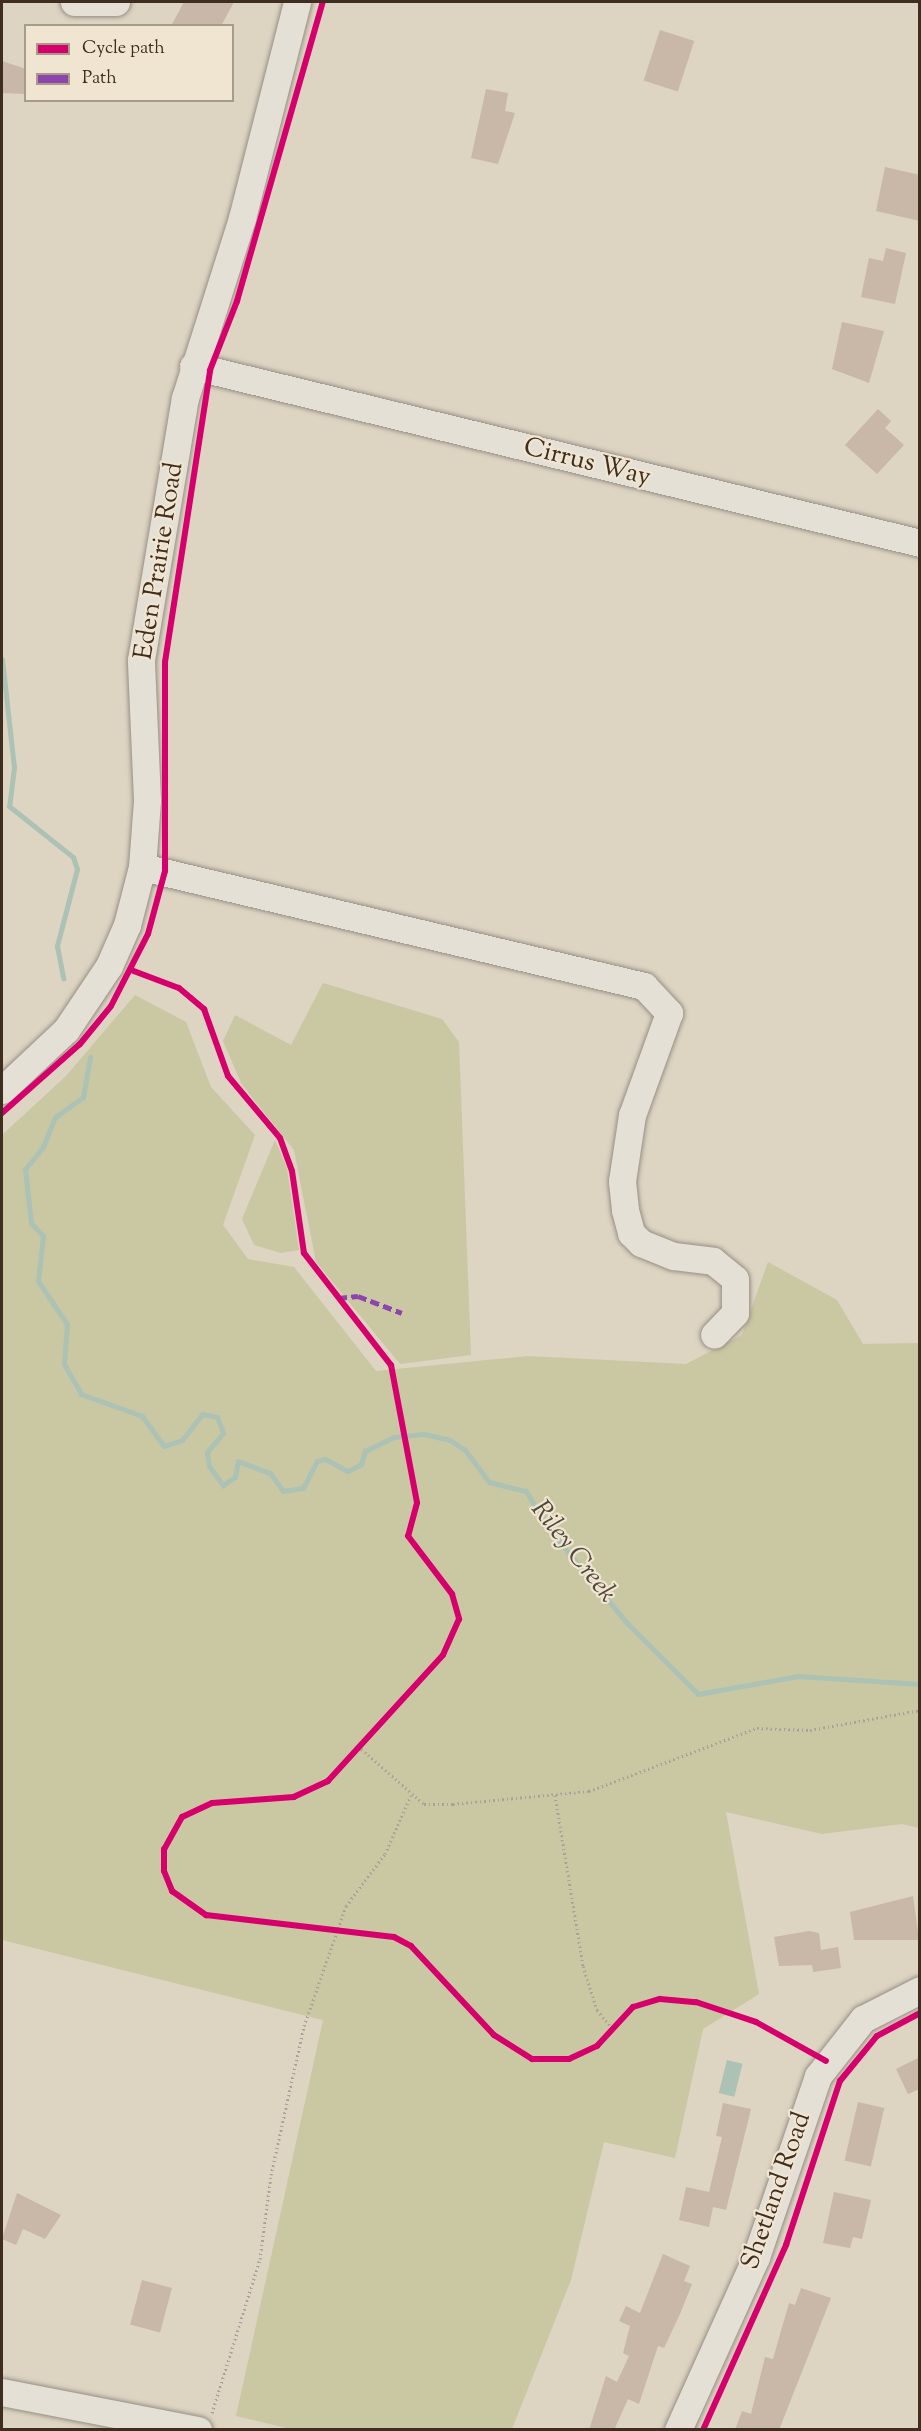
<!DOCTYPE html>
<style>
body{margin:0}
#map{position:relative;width:921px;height:2431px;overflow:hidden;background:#ddd4c2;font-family:"Sorts Mill Goudy",serif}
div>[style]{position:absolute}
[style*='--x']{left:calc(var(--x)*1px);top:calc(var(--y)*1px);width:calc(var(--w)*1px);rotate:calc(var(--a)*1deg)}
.green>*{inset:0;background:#cac7a3}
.water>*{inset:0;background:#acc2b5;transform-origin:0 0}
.stream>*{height:5px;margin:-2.5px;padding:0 2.5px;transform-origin:2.5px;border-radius:2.5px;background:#acc2b5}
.building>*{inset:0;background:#c9b7a8;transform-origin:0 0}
.path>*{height:3px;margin-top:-1.5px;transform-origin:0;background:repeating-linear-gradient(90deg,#a8a39a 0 1.5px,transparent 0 4.5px)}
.roads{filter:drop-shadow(0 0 2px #978f84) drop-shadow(0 0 2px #978f84)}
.minor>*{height:27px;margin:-13.5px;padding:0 13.5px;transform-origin:13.5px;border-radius:13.5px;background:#e5e0d6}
.quiet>*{height:4.5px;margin-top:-2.25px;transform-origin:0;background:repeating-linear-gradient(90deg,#8e44ad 0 9px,transparent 0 13.5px)}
.cycleway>*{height:6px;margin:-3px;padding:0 3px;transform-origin:3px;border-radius:3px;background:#d6006c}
span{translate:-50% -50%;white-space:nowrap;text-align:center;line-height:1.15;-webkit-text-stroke:4.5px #f0e5d0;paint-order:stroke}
.street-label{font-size:26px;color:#3f2d1f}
.water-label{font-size:27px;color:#51493c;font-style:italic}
.frame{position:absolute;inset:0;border:3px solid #3f2d1f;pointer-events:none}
.legend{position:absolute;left:24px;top:24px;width:210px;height:78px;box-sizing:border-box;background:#f0e5d0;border:2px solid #a99b89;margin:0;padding:8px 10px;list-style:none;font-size:18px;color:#3f2d1f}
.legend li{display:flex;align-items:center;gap:12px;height:30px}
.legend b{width:30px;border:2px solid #a99b89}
</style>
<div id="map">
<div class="green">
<div style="clip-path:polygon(323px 983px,442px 1019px,459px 1042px,471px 1355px,400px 1364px,316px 1262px,294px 1150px,242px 1085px,223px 1041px,235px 1015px,291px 1045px)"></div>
<div style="clip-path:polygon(135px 995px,186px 1022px,211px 1087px,255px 1135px,223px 1225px,248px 1259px,294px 1267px,376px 1371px,528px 1356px,686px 1364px,742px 1335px,768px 1262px,837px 1300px,863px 1344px,919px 1343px,919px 1828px,902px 1824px,822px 1834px,726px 1812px,759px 1994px,703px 2029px,675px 2158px,604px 2142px,571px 2280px,512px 2429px,294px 2430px,236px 2416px,323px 2020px,2px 1940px,2px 1135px,66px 1076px)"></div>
<div style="clip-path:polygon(275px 1140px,287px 1168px,299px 1250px,281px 1253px,254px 1245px,242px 1219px)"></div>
</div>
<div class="water">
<div style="left:727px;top:2060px;width:16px;height:34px;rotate:14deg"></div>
</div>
<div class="stream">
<div style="--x:2;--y:659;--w:109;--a:83.7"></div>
<div style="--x:14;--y:767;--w:39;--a:97"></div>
<div style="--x:9;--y:806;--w:82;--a:38.6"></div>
<div style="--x:73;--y:857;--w:13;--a:72"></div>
<div style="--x:77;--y:869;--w:80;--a:104.6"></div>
<div style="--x:57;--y:946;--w:33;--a:79"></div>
<div style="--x:90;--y:1057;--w:41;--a:99.9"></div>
<div style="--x:83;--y:1097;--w:34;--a:144"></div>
<div style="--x:55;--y:1117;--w:32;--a:112"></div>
<div style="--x:43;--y:1147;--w:28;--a:129"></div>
<div style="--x:25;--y:1169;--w:54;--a:83.7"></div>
<div style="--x:31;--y:1223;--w:18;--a:47"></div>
<div style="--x:43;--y:1236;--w:45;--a:96.3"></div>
<div style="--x:38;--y:1281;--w:52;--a:56"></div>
<div style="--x:67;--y:1324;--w:40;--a:94.3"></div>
<div style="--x:64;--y:1364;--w:34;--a:60"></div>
<div style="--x:81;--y:1394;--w:65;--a:19.8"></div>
<div style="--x:142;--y:1416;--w:37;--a:54"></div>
<div style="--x:164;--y:1446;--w:19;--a:-18"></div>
<div style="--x:182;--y:1440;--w:33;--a:-52"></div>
<div style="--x:202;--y:1414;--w:15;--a:11"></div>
<div style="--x:217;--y:1417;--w:17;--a:69"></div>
<div style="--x:223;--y:1433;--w:25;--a:130"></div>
<div style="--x:207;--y:1452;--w:14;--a:82"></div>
<div style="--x:209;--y:1466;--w:24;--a:54"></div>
<div style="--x:223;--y:1485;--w:14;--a:-34"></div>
<div style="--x:235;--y:1477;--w:16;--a:-79"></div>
<div style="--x:238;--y:1461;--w:34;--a:21"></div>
<div style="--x:270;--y:1473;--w:22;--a:54"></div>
<div style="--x:283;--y:1491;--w:20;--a:-9"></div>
<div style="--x:303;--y:1488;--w:30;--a:-63"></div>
<div style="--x:317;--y:1461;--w:8;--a:-14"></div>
<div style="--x:325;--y:1459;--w:26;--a:28"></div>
<div style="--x:348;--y:1471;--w:15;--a:-28"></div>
<div style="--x:361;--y:1464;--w:14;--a:-73"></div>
<div style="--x:365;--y:1451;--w:32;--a:-26"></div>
<div style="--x:394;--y:1437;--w:30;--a:-6"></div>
<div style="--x:424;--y:1434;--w:27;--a:13"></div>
<div style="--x:450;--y:1440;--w:18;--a:34"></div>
<div style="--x:465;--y:1450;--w:40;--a:53"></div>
<div style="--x:489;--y:1482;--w:38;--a:14"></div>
<div style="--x:526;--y:1491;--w:43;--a:59.3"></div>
<div style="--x:548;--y:1528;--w:124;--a:50.3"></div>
<div style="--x:627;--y:1623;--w:100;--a:45"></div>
<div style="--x:698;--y:1694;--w:102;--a:-10.2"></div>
<div style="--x:798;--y:1676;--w:122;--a:3.8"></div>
</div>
<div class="building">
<div style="clip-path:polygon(184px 2px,234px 2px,221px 26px,171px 26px)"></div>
<div style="left:660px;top:30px;width:36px;height:53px;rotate:18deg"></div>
<div style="clip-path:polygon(2px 61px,26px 69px,26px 94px,2px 93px)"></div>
<div style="clip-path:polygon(486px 89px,508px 93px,505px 111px,515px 113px,498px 164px,471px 158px)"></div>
<div style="clip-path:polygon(885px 167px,920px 175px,920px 221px,876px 211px)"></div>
<div style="clip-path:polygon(886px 248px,906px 253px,895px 304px,861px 297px,869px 258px,883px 261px)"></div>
<div style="clip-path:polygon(842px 322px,884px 331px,869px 383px,832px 369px)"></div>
<div style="clip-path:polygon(878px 409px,891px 421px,885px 428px,904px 445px,877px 474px,845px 445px)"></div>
<div style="clip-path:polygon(913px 1896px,919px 1940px,854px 1940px,850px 1912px)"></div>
<div style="clip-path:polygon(809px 1931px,819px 1933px,821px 1950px,838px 1947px,841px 1968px,813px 1972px,812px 1965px,779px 1966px,774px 1937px)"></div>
<div style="clip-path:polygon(920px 2057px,920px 2089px,908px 2094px,896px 2069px)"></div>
<div style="left:858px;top:2102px;width:27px;height:60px;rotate:13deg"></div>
<div style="clip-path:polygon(723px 2103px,751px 2109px,726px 2210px,713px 2207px,709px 2227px,679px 2220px,686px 2187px,709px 2192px,722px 2137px,716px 2136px)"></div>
<div style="clip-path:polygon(834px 2192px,871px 2200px,862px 2239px,853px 2237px,850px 2248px,823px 2243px)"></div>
<div style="clip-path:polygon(17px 2193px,61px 2215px,45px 2239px,23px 2229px,16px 2245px,2px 2239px)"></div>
<div style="clip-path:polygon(663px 2254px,690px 2266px,684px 2281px,692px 2284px,680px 2314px,664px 2348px,658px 2346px,639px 2404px,628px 2399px,614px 2430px,589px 2430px,606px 2376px,617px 2382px,629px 2356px,623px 2353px,630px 2326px,619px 2321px,626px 2306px,640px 2313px)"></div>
<div style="left:142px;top:2280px;width:31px;height:46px;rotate:15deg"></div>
<div style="clip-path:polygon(801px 2288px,831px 2298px,779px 2430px,735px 2430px,742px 2411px,751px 2414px,765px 2357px,773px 2359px,789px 2303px,795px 2305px)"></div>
</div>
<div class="path">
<div style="--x:358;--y:1746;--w:88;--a:41.3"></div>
<div style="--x:424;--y:1804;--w:29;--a:0"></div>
<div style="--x:453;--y:1804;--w:137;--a:-5.5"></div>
<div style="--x:589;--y:1791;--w:179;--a:-20.6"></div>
<div style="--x:757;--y:1728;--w:53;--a:2.2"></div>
<div style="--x:810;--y:1730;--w:112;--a:-10.3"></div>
<div style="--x:555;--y:1795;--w:173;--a:80.7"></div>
<div style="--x:583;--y:1966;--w:46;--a:72.3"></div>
<div style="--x:597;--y:2010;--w:23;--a:50"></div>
<div style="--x:212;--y:2413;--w:161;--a:-72.7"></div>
<div style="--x:260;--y:2259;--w:85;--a:-82.5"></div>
<div style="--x:271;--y:2175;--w:153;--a:-77.5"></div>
<div style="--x:304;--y:2026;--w:127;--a:-70.7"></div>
<div style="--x:346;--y:1906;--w:65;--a:-53.1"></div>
<div style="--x:385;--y:1854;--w:64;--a:-66.2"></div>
</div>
<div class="roads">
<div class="minor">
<div style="--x:74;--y:2;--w:42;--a:0"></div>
<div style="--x:193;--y:366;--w:748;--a:13.68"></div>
<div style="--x:142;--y:867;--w:516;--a:13.34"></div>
<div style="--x:644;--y:986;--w:37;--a:47"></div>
<div style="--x:669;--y:1013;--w:109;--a:109.9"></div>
<div style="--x:632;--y:1115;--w:67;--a:98.6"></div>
<div style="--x:622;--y:1181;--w:29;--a:84"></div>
<div style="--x:625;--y:1210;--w:24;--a:75"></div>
<div style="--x:631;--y:1233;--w:14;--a:45"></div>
<div style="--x:641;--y:1243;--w:35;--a:22"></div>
<div style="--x:674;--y:1256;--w:39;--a:7"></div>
<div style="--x:713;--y:1261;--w:28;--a:39"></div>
<div style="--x:735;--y:1279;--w:34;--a:90"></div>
<div style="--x:735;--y:1313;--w:30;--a:134"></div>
<div style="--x:2;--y:1090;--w:88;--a:-43.2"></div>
<div style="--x:66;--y:1030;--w:77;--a:-56.1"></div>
<div style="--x:109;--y:966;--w:45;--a:-66.3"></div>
<div style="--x:127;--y:925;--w:60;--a:-75.5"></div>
<div style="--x:142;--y:867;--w:67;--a:-85.7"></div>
<div style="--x:147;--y:800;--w:140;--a:-92.5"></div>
<div style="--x:141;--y:660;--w:266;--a:-80.5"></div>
<div style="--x:185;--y:398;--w:189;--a:-72.4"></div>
<div style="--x:242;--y:218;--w:223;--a:-75.7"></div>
<div style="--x:2;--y:2392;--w:200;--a:11"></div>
<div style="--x:678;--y:2430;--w:190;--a:-65.7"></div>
<div style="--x:756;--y:2257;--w:191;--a:-71.1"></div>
<div style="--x:818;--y:2076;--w:73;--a:-51.7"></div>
<div style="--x:863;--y:2019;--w:64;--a:-27"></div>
</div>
</div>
<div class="quiet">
<div style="--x:338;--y:1298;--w:20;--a:-6"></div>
<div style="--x:358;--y:1296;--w:47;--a:21.1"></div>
</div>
<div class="cycleway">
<div style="--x:131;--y:970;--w:51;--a:20.6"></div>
<div style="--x:179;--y:988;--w:33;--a:40"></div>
<div style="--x:204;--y:1009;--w:71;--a:70.3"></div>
<div style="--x:228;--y:1076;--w:81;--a:50"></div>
<div style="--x:280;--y:1138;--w:35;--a:70"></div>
<div style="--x:292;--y:1171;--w:83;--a:81.7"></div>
<div style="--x:304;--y:1253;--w:142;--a:52.2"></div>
<div style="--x:391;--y:1365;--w:140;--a:79.3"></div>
<div style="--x:417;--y:1503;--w:34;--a:105"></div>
<div style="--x:408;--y:1536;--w:73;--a:52.8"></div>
<div style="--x:452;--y:1594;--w:26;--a:74"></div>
<div style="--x:459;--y:1619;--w:39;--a:114"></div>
<div style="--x:443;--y:1655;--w:171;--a:132.4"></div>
<div style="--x:328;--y:1781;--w:38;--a:155"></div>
<div style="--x:294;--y:1797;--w:82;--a:175.8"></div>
<div style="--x:212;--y:1803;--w:33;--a:155"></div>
<div style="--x:182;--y:1817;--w:37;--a:119"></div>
<div style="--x:164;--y:1849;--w:22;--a:90"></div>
<div style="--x:164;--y:1871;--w:22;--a:68"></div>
<div style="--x:172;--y:1891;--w:42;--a:35.2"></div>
<div style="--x:206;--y:1915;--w:189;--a:6.7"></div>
<div style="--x:394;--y:1937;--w:19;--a:28"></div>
<div style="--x:411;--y:1946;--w:122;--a:47"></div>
<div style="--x:494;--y:2035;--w:45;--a:32.3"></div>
<div style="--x:532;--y:2059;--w:37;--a:0"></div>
<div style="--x:569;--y:2059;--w:31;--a:-25"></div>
<div style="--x:597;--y:2046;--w:53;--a:-47.3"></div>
<div style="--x:633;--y:2007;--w:28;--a:-17"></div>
<div style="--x:660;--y:1999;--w:36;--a:5"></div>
<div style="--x:696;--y:2002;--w:63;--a:18.4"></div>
<div style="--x:756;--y:2022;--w:80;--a:29.1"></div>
<div style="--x:2;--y:1113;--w:104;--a:-41.5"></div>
<div style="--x:80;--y:1044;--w:49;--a:-50.8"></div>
<div style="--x:111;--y:1006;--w:81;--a:-62.8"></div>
<div style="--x:148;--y:934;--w:65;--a:-74.9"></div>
<div style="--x:165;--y:871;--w:209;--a:-90"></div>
<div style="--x:165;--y:662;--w:295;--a:-81.2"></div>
<div style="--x:210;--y:370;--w:74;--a:-68.6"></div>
<div style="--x:237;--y:301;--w:311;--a:-74"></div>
<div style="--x:703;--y:2430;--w:203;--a:-65.8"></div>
<div style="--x:786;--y:2245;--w:173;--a:-71.8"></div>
<div style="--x:840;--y:2081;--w:58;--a:-50.6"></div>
<div style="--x:877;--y:2036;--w:49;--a:-28.1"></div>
</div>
<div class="street-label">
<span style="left:587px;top:463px;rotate:14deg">Cirrus Way</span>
<span style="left:160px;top:561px;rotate:-81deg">Eden Prairie Road</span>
<span style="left:777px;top:2191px;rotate:-71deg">Shetland Road</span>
</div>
<div class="water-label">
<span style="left:573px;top:1552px;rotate:52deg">Riley Creek</span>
</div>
<div class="frame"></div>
<ul class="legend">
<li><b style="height:8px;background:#d6006c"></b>Cycle path</li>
<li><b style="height:8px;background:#8e44ad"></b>Path</li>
</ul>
</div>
